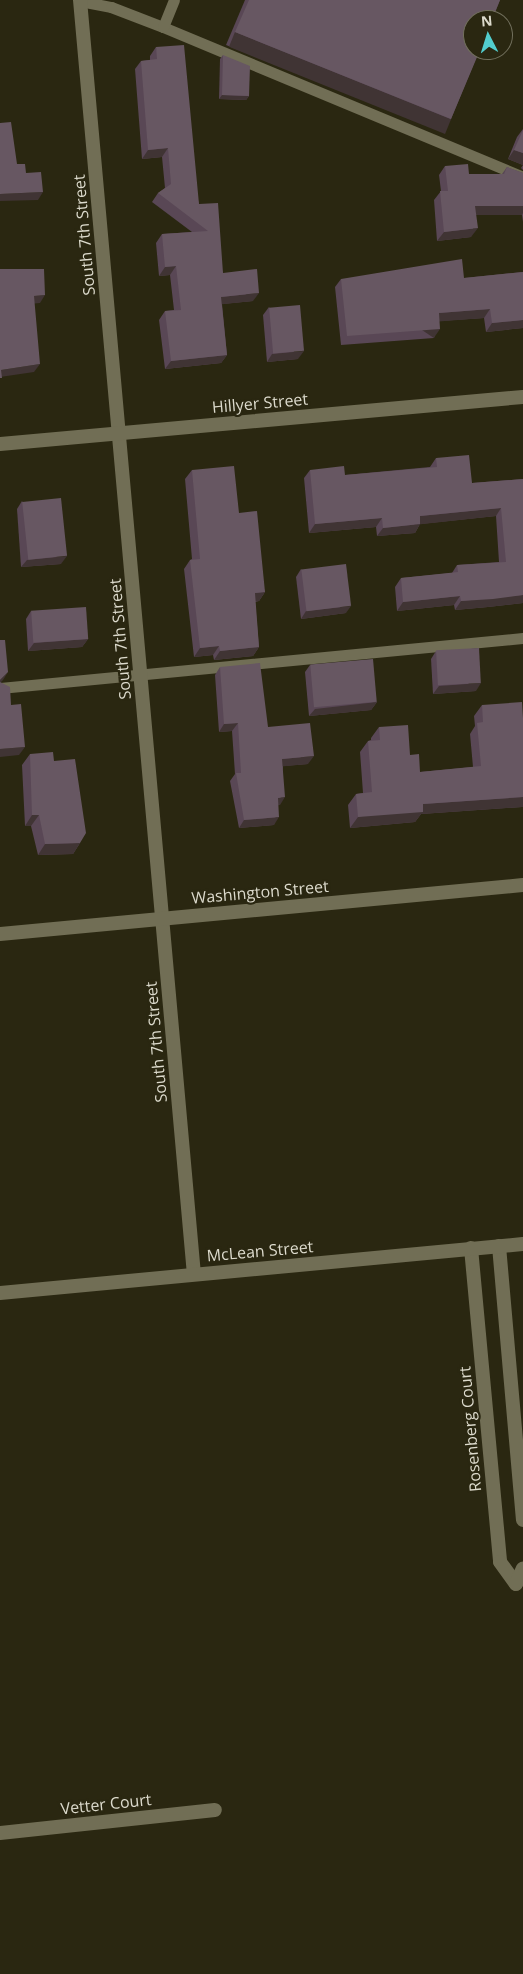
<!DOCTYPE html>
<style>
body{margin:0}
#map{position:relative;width:523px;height:1974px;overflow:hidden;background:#2a2711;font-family:"Open Sans",sans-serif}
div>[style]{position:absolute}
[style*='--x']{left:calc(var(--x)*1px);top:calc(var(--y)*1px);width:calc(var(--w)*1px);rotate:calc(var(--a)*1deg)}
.service>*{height:11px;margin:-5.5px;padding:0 5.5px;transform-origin:5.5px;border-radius:5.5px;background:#716e55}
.minor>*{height:14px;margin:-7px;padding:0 7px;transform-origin:7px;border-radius:7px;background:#716e55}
.tertiary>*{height:14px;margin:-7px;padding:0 7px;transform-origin:7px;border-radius:7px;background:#716e55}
.wall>*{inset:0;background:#594755}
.shaded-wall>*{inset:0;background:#403434;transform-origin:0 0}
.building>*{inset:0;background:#675762;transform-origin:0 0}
span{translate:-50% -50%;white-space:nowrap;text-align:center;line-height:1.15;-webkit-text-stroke:4.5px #2a2711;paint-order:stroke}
.street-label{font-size:16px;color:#dcdacc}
.north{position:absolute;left:463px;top:10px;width:50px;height:50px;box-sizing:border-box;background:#2a2711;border:1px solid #716f5c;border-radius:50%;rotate:355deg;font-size:14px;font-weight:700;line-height:20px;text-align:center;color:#dcdacc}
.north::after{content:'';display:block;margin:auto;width:18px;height:22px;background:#52cdce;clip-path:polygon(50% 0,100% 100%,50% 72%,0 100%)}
</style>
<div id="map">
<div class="service">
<div style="--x:80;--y:1;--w:32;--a:11"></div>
<div style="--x:111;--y:7;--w:56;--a:21"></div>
<div style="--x:163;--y:27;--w:390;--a:22.6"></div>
<div style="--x:163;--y:27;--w:29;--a:-68"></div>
<div style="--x:0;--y:688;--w:525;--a:-5.46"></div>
</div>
<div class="minor">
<div style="--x:80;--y:0;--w:1279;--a:84.89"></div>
<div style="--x:0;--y:444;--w:525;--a:-5.14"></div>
<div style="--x:499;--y:1246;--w:275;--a:85"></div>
<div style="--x:471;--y:1248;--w:315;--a:84.7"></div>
<div style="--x:500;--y:1562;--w:27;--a:54"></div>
<div style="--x:516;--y:1584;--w:17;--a:-66"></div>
<div style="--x:0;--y:1293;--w:525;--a:-5.35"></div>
<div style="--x:0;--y:1833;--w:216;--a:-6.1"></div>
</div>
<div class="tertiary">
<div style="--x:0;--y:934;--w:525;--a:-5.35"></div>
</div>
<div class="wall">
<div style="clip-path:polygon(245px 0,500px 0,451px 119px,442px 132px,226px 45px)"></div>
<div style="clip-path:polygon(156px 47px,199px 204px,223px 273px,253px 301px,222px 304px,227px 355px,221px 363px,165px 369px,159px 320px,165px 311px,174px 310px,170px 275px,159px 276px,156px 243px,162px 234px,192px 232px,152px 202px,158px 193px,165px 188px,162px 157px,142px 159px,135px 69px,141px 61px,150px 60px,150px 56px)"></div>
<div style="clip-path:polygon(223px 55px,249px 96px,246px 100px,219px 99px,220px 59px)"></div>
<div style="clip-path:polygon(523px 129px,523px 170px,521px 168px,523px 165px,508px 159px,517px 137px)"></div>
<div style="clip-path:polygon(445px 166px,469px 174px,502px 174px,507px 167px,523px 173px,523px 222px,522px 215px,476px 215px,471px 237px,437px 241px,434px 200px,441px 191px,439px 175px)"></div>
<div style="clip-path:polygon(523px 272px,523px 328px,486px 332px,484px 318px,439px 321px,434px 338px,341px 345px,335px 287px,341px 279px,464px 278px)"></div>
<div style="clip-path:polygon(269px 307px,298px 359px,267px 362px,263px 315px)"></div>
<div style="clip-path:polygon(436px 458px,472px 483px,523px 479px,523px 603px,488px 607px,455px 610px,454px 605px,397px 611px,395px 587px,401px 578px,452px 573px,457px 565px,499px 562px,496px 516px,420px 524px,415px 533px,377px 536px,376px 527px,309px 533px,304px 478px,310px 470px,345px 475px,430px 467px)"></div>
<div style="clip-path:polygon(192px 470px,239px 513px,265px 592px,259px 601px,255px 602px,259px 647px,253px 656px,214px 660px,213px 655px,194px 657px,184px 569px,190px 560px,192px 559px,185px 479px)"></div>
<div style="clip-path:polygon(22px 501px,61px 564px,21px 567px,17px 509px)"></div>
<div style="clip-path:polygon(301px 569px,346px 613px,301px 619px,296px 577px)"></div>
<div style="clip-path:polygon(31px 611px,88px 639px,82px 647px,28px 651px,26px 619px)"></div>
<div style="clip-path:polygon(436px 651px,476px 691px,433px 694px,431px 659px)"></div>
<div style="clip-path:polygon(310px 665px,377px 702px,371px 710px,309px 716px,305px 672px)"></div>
<div style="clip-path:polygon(220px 667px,268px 727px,308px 764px,283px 766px,280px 805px,278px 805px,274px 825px,239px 828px,230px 781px,235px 774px,232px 731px,219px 732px,215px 675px)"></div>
<div style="clip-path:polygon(482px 705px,523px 718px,523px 806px,522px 807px,421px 814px,415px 822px,350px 828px,348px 805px,356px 794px,363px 793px,360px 752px,368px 741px,371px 740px,371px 738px,379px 727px,410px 755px,420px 772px,473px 767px,470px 734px,475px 726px,474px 716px)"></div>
<div style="clip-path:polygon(30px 754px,54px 761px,80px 843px,73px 854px,38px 855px,31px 826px,25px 826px,22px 765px)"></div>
</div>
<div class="shaded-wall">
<div style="left:235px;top:32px;width:233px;height:16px;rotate:22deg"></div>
<div style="clip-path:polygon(222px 95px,249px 96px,246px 100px,219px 99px)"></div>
<div style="clip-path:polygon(168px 148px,162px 157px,142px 159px,148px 150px)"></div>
<div style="clip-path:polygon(514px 150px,523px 153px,523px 165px,508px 159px)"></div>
<div style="clip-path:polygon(43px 192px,38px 200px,0 201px,0 194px)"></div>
<div style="clip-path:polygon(475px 206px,523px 206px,523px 213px,522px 215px,469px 215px)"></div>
<div style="clip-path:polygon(478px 228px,471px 237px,437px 241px,444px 232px)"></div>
<div style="clip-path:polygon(176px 266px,170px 275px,159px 276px,165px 267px)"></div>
<div style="clip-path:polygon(259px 293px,253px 301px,215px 305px,221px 297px)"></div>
<div style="clip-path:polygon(45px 295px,40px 303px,29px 304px,34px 296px)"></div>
<div style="clip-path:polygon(490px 309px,484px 318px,432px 322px,439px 313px)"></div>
<div style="clip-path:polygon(523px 320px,523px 328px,486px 332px,492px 323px)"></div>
<div style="left:440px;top:329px;width:11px;height:93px;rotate:124deg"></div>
<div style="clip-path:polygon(304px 351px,298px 359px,267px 362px,272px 354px)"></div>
<div style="clip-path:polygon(227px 355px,221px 363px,165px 369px,171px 361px)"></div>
<div style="clip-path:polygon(40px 364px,34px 372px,0 377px,1px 370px)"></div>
<div style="clip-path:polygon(501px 508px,496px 516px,414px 525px,420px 516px)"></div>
<div style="clip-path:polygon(382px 518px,376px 527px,309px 533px,315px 524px)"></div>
<div style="clip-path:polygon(420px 524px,415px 533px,377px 536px,383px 528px)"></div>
<div style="clip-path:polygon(67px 556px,61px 564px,21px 567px,27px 560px)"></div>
<div style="clip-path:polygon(265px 592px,259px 601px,248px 602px,255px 593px)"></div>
<div style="clip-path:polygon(523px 595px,523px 603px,488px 607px,455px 610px,461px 601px)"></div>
<div style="clip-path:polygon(460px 596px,454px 605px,397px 611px,403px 602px)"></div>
<div style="clip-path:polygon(351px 606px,346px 613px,301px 619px,306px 611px)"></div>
<div style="clip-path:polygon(88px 639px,82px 647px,28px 651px,34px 643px)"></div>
<div style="clip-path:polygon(219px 646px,213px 655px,194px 657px,200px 648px)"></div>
<div style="clip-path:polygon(259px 647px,253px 656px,214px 660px,220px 651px)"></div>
<div style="clip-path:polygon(8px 672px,3px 680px,0 683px,0 680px)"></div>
<div style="clip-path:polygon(481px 683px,476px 691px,433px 694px,439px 686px)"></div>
<div style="clip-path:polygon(377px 702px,371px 710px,309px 716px,315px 709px)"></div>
<div style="clip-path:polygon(238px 723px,232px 731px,219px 732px,224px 724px)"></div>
<div style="clip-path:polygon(25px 747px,19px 755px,0 757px,0 749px)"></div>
<div style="clip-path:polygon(314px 756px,308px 764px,276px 767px,282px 759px)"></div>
<div style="clip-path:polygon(285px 797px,280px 805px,272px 806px,278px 798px)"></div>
<div style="clip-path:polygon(523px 797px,523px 806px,522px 807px,421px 814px,415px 822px,350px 828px,358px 817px,423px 804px)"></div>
<div style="clip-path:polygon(32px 815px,39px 815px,31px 826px,25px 826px)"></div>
<div style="clip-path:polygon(279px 817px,274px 825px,239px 828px,244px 820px)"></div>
<div style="clip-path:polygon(80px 843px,73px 854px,38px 855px,45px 844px)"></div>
</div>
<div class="building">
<div style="clip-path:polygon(249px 0,500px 0,492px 20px,473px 20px,473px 50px,480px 50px,451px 119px,235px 32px)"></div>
<div style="clip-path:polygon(184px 45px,199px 204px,218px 203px,223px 273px,257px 269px,259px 293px,221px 297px,227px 355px,171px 361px,165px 311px,181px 310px,176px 266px,165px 267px,162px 234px,208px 231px,158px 193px,171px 184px,168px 148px,148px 150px,141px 61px,157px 59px,156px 47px)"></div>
<div style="clip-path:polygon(223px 55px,250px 66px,249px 96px,222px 95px)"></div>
<div style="clip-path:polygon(11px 122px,17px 164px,25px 164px,26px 173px,41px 172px,43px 192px,0 194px,0 123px)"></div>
<div style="clip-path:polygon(523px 130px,523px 153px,514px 150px)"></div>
<div style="clip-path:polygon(468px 164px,469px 174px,504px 174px,507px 167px,523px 173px,523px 206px,475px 206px,478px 228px,444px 232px,440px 191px,448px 191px,445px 166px)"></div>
<div style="clip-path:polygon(462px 259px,464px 278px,523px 272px,523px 320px,492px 323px,490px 309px,439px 313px,440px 329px,347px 336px,341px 279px)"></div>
<div style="clip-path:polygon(0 269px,44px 269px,45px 295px,34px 296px,40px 364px,1px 370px,2px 378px,0 378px)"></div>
<div style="left:300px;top:305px;width:46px;height:31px;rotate:85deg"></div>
<div style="clip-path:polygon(469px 455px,472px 483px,523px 479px,523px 595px,493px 599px,461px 601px,460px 596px,403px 602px,401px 578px,458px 572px,457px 565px,506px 562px,501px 508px,420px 516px,420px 524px,383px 528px,382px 518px,315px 524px,310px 470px,344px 466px,345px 475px,437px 467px,436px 458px)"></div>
<div style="clip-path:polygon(234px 466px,239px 513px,257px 511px,265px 592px,255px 593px,259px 647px,220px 651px,219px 646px,200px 648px,190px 560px,200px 559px,192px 470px)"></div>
<div style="left:61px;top:498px;width:58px;height:39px;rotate:84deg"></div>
<div style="left:346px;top:564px;width:42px;height:45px;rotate:83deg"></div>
<div style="left:86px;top:607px;width:32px;height:55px;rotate:86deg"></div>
<div style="clip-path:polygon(0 640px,5px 640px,8px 672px,0 680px)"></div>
<div style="left:479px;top:648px;width:35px;height:43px;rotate:87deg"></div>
<div style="left:373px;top:659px;width:43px;height:63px;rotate:85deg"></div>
<div style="clip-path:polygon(260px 663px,268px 727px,310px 723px,314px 756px,282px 759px,285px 797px,278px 798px,279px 817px,244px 820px,236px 773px,241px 773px,238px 723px,224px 724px,220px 667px)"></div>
<div style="clip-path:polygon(0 682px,10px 687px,11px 705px,21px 704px,25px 747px,0 749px)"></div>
<div style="clip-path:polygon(522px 702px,523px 718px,523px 797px,423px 804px,423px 812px,358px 817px,356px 794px,372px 792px,368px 741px,380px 740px,379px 727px,408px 725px,410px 755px,419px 754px,420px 772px,481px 766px,477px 723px,483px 722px,482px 705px)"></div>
<div style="clip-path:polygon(53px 752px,54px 761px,75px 759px,86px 833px,80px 843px,45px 844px,39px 815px,32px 815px,30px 754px)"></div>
</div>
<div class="street-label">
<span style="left:84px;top:235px;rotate:-95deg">South 7th Street</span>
<span style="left:260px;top:403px;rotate:-5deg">Hillyer Street</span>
<span style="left:120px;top:639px;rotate:-95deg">South 7th Street</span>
<span style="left:260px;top:892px;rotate:-5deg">Washington Street</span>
<span style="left:156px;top:1042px;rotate:-95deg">South 7th Street</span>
<span style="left:260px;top:1251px;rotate:-5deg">McLean Street</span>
<span style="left:470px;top:1429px;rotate:-95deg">Rosenberg Court</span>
<span style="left:106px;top:1804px;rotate:-6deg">Vetter Court</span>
</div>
<div class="north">N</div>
</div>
